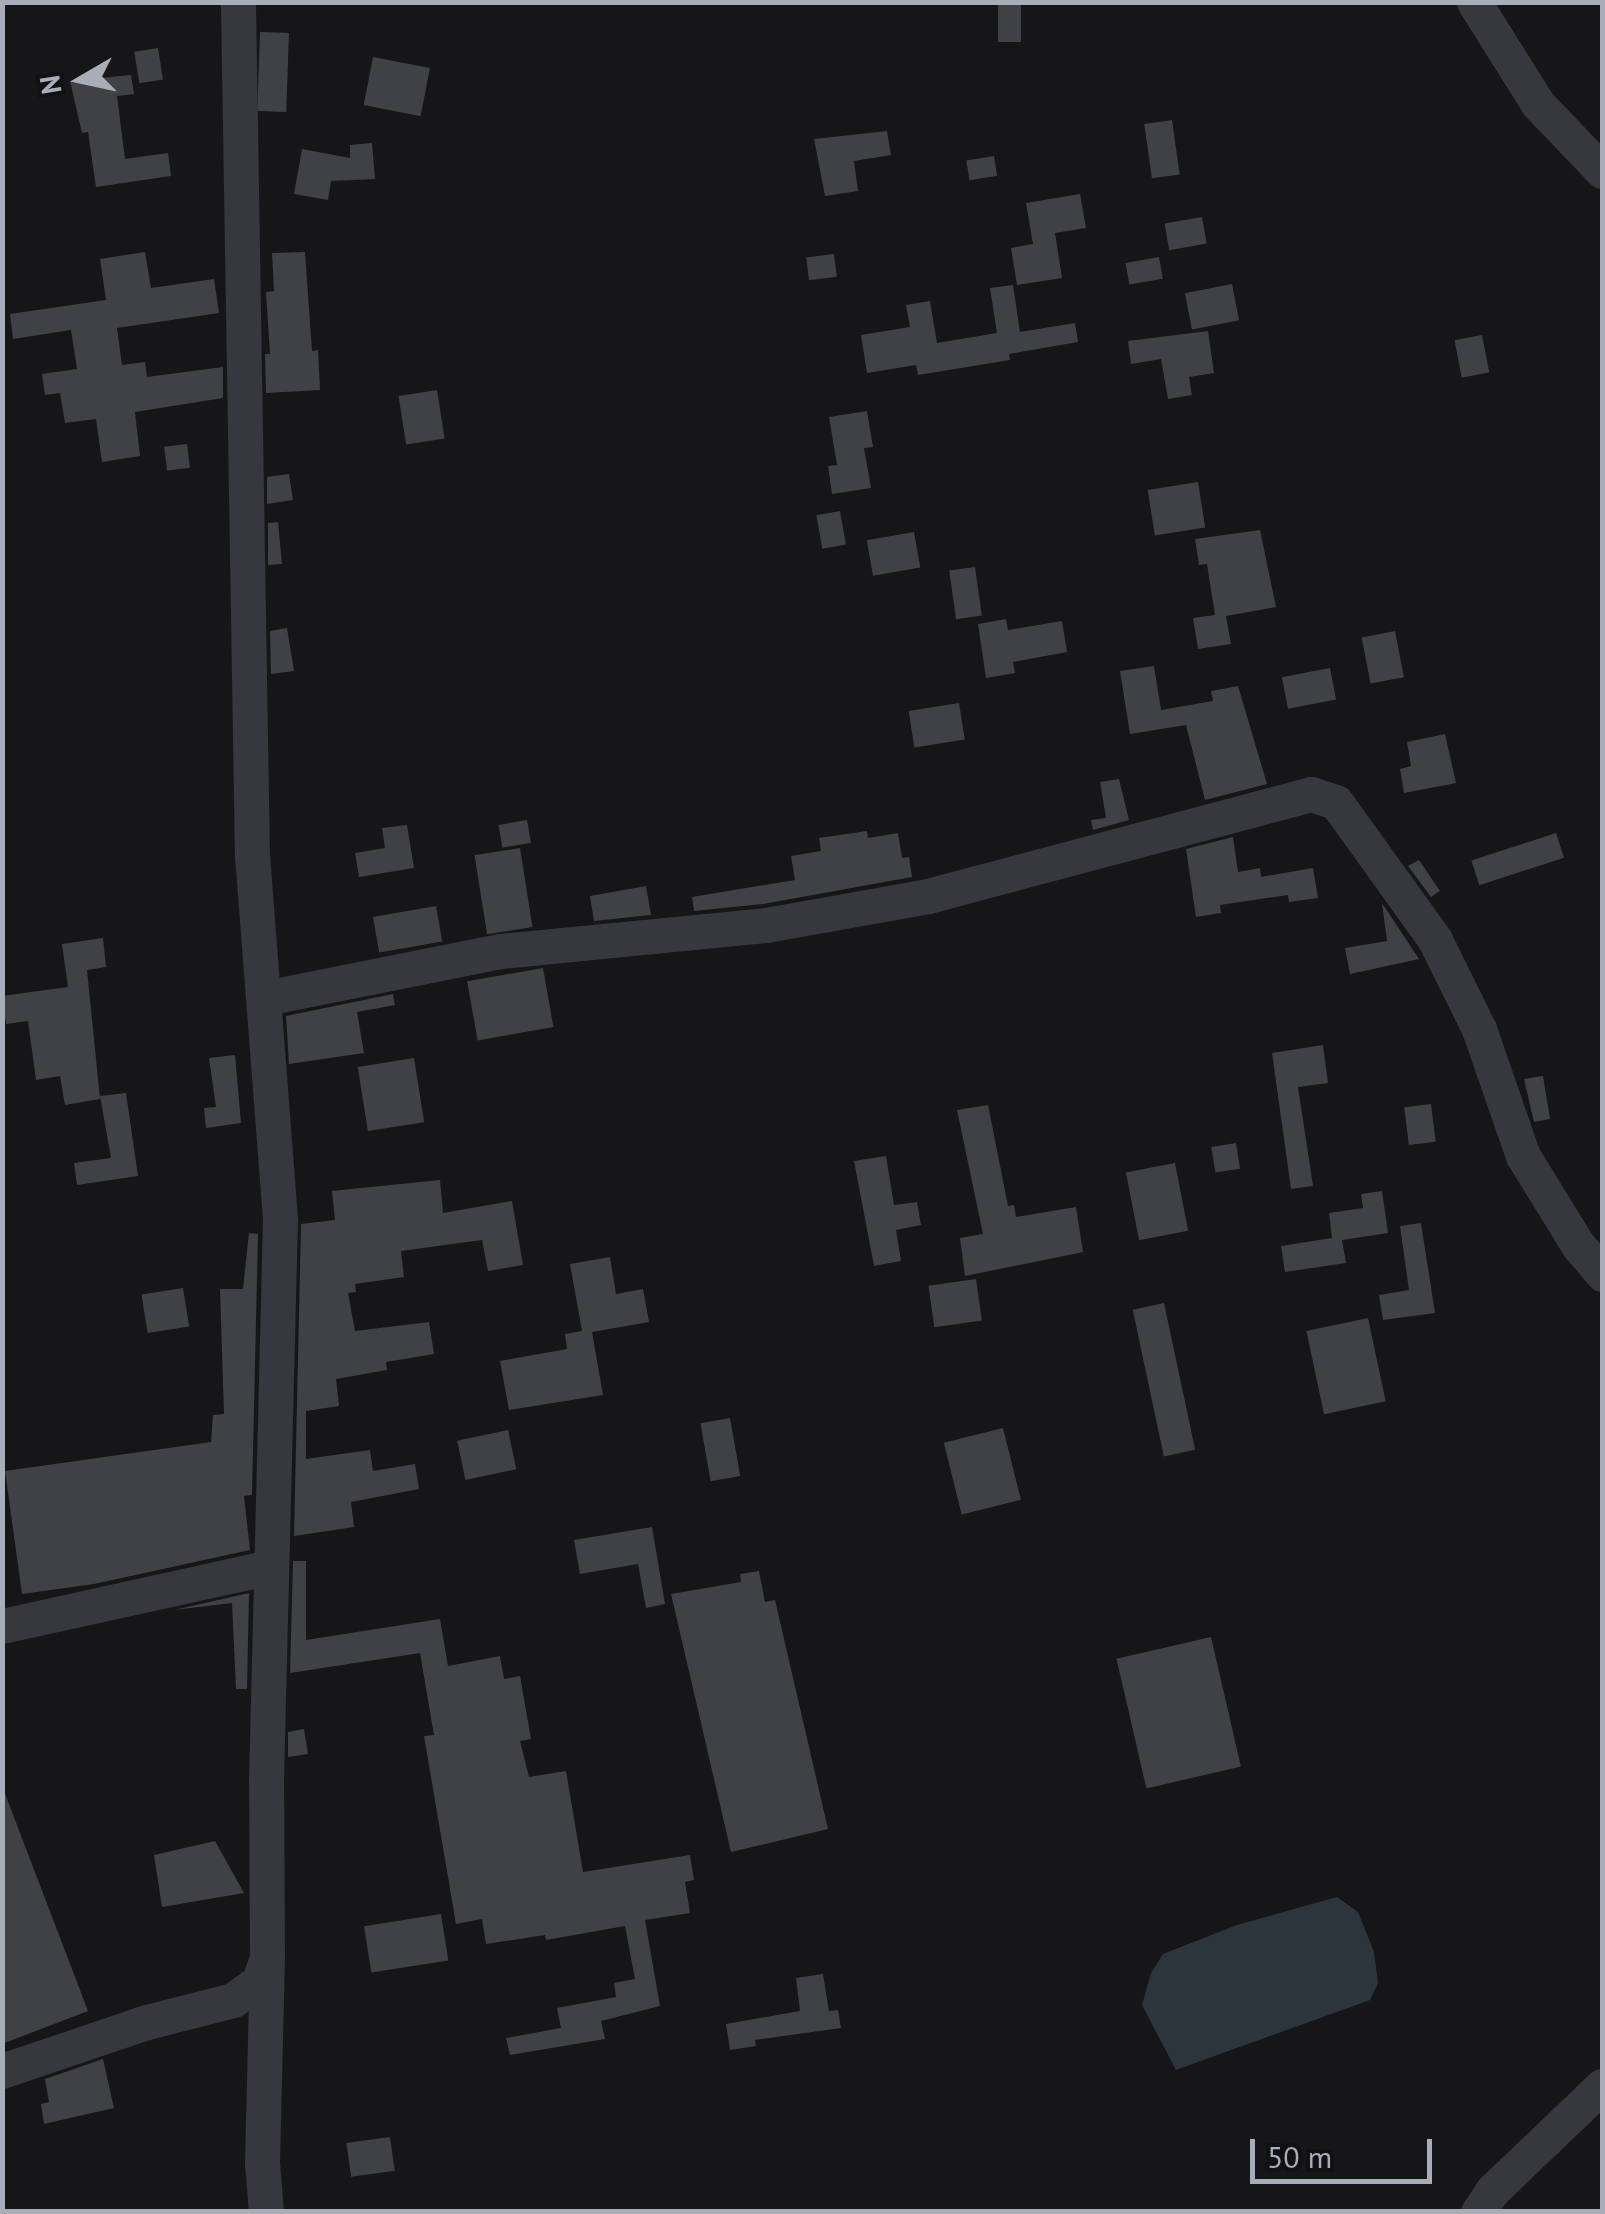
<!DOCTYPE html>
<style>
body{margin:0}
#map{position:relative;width:1605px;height:2214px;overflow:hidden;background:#161618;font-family:"PT Sans",sans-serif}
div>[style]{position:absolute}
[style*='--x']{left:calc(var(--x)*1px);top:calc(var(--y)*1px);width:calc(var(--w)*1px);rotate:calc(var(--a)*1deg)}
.water>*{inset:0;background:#2c353c}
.building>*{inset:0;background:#404145;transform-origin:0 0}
.minor>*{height:35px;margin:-17.5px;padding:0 17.5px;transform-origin:17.5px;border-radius:17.5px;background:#37383d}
span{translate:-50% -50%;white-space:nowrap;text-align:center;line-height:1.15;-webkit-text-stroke:10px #111113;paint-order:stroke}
.frame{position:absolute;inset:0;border:5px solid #a8adb8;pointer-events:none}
.north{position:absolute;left:30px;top:30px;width:100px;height:100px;-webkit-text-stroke:8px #111113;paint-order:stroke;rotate:261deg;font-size:28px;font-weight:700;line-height:40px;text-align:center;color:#a8adb8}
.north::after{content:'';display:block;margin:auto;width:35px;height:45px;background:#a8adb8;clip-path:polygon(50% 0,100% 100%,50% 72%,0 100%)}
.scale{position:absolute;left:1250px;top:2139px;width:182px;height:45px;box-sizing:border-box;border:5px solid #a8adb8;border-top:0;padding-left:12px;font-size:30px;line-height:35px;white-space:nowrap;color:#a8adb8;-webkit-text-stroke:8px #111113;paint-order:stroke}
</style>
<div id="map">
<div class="water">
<div style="clip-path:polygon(1337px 1897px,1358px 1912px,1374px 1952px,1378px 1983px,1370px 2000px,1176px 2070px,1142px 2005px,1151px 1973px,1163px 1954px,1237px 1925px)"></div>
</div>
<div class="building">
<div style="left:998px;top:2px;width:23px;height:40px"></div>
<div style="left:260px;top:32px;width:29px;height:79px;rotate:2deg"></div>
<div style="left:158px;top:48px;width:32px;height:24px;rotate:81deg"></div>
<div style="left:373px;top:57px;width:58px;height:49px;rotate:11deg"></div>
<div style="clip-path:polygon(131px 75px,134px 94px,117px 96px,125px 159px,168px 153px,171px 176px,96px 187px,88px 132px,82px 133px,70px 81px)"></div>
<div style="left:1172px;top:120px;width:55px;height:28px;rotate:82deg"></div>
<div style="clip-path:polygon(887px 131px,891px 155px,854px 161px,858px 191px,825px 196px,814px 139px)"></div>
<div style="clip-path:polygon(372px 143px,375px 179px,331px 181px,328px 200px,294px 194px,302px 149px,350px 158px,350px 145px)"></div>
<div style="left:994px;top:156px;width:20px;height:28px;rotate:81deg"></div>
<div style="clip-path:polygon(1080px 194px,1086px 228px,1055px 233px,1062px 278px,1017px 285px,1011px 248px,1033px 244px,1026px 203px)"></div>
<div style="left:1202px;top:217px;width:27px;height:38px;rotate:80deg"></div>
<div style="clip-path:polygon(145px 252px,151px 288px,214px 279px,219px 313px,117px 328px,122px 365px,145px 362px,147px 377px,223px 367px,223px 398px,135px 412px,140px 456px,102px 462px,96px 419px,65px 423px,60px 393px,45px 395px,42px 374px,77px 369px,71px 330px,13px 339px,10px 314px,106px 300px,100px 259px)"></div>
<div style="clip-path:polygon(305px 252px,312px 351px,318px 350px,320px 390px,266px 393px,265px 354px,270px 354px,266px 292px,274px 291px,272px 253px)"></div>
<div style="left:834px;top:254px;width:23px;height:28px;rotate:83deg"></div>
<div style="left:1159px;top:257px;width:22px;height:34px;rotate:80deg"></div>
<div style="left:1232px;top:284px;width:37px;height:48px;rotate:79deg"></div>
<div style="clip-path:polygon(1013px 285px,1020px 332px,1075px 323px,1078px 342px,1009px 354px,1010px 360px,918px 375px,916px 365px,867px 373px,861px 335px,910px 327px,906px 305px,930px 301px,937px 343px,997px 333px,990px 288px)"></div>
<div style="clip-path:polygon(1208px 331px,1214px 373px,1189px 377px,1192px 395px,1168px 399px,1161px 359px,1131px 364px,1128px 341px)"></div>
<div style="left:1482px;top:335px;width:38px;height:28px;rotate:79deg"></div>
<div style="left:437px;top:390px;width:49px;height:39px;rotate:81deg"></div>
<div style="clip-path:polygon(867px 411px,873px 447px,864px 448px,871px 488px,832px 494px,828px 466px,837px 465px,829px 417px)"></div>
<div style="left:187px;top:444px;width:24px;height:23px;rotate:83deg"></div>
<div style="clip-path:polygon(289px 474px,293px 500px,267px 504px,267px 477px)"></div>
<div style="left:1198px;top:482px;width:46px;height:51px;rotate:81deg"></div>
<div style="left:840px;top:511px;width:34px;height:24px;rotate:80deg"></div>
<div style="clip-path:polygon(278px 522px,282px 564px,268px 565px,268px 523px)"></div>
<div style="clip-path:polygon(1260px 530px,1276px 607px,1226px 616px,1231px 644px,1198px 649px,1193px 618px,1215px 615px,1207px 564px,1199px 565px,1195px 539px)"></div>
<div style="left:914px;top:532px;width:36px;height:48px;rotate:80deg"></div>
<div style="left:975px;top:567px;width:49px;height:26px;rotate:82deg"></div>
<div style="clip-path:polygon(1006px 619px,1008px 630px,1062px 621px,1067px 652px,1013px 662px,1015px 673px,986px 678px,978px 624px)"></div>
<div style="clip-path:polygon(287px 628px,294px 671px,271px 674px,270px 631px)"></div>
<div style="left:1395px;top:631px;width:47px;height:34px;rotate:79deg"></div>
<div style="clip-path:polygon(1154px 666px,1161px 710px,1213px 701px,1211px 691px,1238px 686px,1267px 784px,1205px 800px,1186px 725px,1130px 734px,1120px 671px)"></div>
<div style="left:1330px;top:668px;width:32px;height:49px;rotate:79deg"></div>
<div style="left:959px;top:703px;width:37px;height:51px;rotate:81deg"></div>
<div style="clip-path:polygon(1445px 734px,1456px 783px,1404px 793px,1400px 769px,1411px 766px,1407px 742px)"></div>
<div style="clip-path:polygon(1119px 779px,1129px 820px,1093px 830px,1091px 820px,1106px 818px,1100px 782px)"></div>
<div style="left:527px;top:820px;width:23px;height:29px;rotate:80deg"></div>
<div style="clip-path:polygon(407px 825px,414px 868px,359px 877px,355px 853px,385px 848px,382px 828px)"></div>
<div style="clip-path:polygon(867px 831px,868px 838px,898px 833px,902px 858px,909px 857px,912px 877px,763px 904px,694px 911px,692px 897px,795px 880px,791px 856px,821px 851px,819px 838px)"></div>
<div style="left:1556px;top:833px;width:26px;height:89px;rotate:72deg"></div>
<div style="clip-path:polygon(1233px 837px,1238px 872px,1260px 868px,1261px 877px,1313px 868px,1318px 898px,1289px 902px,1288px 895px,1220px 905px,1221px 913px,1196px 917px,1186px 849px)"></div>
<div style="left:520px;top:848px;width:80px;height:46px;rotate:81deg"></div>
<div style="clip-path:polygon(1419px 860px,1440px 891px,1431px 897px,1408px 866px)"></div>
<div style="clip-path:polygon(646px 886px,651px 915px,594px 921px,590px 896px)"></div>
<div style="clip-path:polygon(1382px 903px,1419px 959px,1350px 974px,1345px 948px,1387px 941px)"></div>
<div style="left:436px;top:906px;width:36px;height:64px;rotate:80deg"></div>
<div style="clip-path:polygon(103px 938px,106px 967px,87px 970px,100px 1099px,65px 1105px,60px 1076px,36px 1080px,28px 1021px,6px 1024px,2px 996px,68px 987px,62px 944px)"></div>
<div style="left:543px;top:968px;width:60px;height:77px;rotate:80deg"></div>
<div style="clip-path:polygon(393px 994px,395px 1005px,357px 1012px,364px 1053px,289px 1064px,286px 1016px)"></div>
<div style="clip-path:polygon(1323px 1045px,1328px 1083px,1298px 1087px,1313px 1186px,1291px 1189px,1272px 1053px)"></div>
<div style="clip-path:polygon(235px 1055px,241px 1123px,206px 1128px,204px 1108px,216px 1107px,209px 1058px)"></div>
<div style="left:414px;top:1058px;width:65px;height:57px;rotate:81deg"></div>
<div style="clip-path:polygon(1543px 1076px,1550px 1119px,1534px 1122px,1524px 1079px)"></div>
<div style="clip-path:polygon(126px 1093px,138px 1176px,77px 1185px,74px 1163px,111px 1158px,100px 1096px)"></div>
<div style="left:1431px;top:1104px;width:38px;height:27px;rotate:83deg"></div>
<div style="clip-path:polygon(988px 1105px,1008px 1206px,1014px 1205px,1016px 1217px,1076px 1207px,1083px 1252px,965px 1276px,960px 1238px,983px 1234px,957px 1110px)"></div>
<div style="left:1236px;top:1143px;width:26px;height:25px;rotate:81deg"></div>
<div style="clip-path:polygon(886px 1156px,894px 1205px,917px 1202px,921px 1225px,896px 1230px,901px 1261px,874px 1266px,854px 1161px)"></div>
<div style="left:1175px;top:1163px;width:69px;height:50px;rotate:79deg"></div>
<div style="clip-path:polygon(440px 1180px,443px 1213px,512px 1201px,523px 1265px,488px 1271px,482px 1240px,401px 1251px,404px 1277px,355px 1284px,356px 1292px,348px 1293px,355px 1331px,429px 1322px,434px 1354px,386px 1362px,387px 1370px,336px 1379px,339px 1406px,306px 1411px,306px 1459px,370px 1450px,373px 1471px,415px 1464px,419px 1489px,351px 1502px,354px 1527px,294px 1536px,301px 1224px,335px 1220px,332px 1191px)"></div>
<div style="clip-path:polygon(1382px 1191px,1388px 1233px,1342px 1240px,1346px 1263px,1285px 1272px,1281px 1246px,1332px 1238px,1329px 1213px,1363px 1208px,1361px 1194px)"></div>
<div style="clip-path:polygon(1421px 1223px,1435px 1313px,1383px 1320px,1379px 1295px,1409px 1290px,1400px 1226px)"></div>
<div style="clip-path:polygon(249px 1233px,258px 1234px,252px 1495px,244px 1496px,250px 1550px,94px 1584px,22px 1594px,5px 1471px,211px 1442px,213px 1415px,224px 1414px,220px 1289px,243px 1289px)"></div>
<div style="clip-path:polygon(610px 1257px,616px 1294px,643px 1289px,649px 1322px,592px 1332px,603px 1395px,509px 1410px,500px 1361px,567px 1349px,565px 1334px,582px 1331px,570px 1264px)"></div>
<div style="left:976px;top:1279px;width:42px;height:48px;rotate:82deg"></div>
<div style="left:183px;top:1288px;width:39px;height:42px;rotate:81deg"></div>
<div style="left:1164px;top:1303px;width:150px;height:32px;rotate:78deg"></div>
<div style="left:1368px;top:1318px;width:85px;height:63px;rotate:78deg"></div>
<div style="left:730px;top:1418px;width:59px;height:30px;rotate:80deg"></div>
<div style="left:1003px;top:1428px;width:74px;height:61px;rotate:76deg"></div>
<div style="left:508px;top:1430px;width:40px;height:52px;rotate:78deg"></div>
<div style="clip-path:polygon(652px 1527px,665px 1604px,646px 1608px,638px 1564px,580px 1574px,574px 1540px)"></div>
<div style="clip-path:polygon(293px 1561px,306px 1561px,306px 1640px,440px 1619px,448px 1666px,500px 1656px,504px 1679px,520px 1676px,531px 1739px,520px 1741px,529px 1777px,566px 1771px,583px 1872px,690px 1855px,694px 1880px,685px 1882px,690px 1913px,645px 1920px,660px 2006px,601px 2021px,605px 2039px,510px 2055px,506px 2038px,561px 2028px,557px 2008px,616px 1997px,614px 1983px,635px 1979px,625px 1926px,546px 1940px,545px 1935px,486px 1944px,482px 1919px,456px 1924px,424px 1736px,434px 1735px,420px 1653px,290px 1673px)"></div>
<div style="clip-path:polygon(759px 1571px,765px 1602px,775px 1600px,828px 1829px,731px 1852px,671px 1594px,741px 1582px,740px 1574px)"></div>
<div style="clip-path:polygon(249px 1593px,247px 1689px,236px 1689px,232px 1603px,174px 1610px)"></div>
<div style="left:1211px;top:1637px;width:133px;height:97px;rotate:77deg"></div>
<div style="clip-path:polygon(304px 1729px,308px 1754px,288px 1757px,288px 1732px)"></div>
<div style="clip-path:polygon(4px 1791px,88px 2011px,2px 2044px,2px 1792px)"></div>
<div style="clip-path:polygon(215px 1841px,244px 1893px,162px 1907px,154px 1855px)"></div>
<div style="left:441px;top:1914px;width:47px;height:78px;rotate:81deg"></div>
<div style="clip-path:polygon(823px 1974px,829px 2011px,838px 2010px,841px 2028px,755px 2040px,756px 2046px,730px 2050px,726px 2024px,800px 2011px,796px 1978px)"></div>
<div style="clip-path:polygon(103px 2059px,114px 2108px,44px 2124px,41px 2104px,49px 2102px,45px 2079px)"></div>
<div style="left:390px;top:2137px;width:34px;height:44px;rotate:82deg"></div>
</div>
<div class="minor">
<div style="--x:1474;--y:2;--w:120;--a:57.9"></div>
<div style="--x:1538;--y:104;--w:93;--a:46.3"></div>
<div style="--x:265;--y:998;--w:241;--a:-11.3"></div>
<div style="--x:501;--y:951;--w:266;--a:-5.6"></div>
<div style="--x:766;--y:925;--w:165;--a:-10.1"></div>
<div style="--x:928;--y:896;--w:396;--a:-14.9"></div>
<div style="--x:1311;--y:794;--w:26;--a:18"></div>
<div style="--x:1336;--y:802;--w:170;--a:54.3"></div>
<div style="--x:1435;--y:940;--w:99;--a:63.7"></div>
<div style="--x:1479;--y:1029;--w:134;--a:70.9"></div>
<div style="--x:1523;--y:1156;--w:105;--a:58.3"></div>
<div style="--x:1578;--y:1245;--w:38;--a:50"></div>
<div style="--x:2;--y:1626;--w:274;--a:-12.4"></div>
<div style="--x:2;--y:2071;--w:153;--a:-18.7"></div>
<div style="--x:147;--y:2022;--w:89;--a:-14.3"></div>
<div style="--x:233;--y:2000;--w:32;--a:-36"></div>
<div style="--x:259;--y:1981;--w:24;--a:-71"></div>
<div style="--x:267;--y:1958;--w:178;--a:-90.3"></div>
<div style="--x:266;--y:1780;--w:561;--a:-88.57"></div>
<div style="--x:280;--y:1219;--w:362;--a:-94.4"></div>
<div style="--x:252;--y:858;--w:856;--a:-90.94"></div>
<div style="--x:266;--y:2212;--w:50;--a:-94.6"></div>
<div style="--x:262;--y:2162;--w:204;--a:-88.6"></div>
<div style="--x:1478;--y:2212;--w:25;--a:-56"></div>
<div style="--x:1492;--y:2191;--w:152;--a:-43.7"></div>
</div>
<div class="frame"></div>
<div class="north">N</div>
<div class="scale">50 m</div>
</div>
